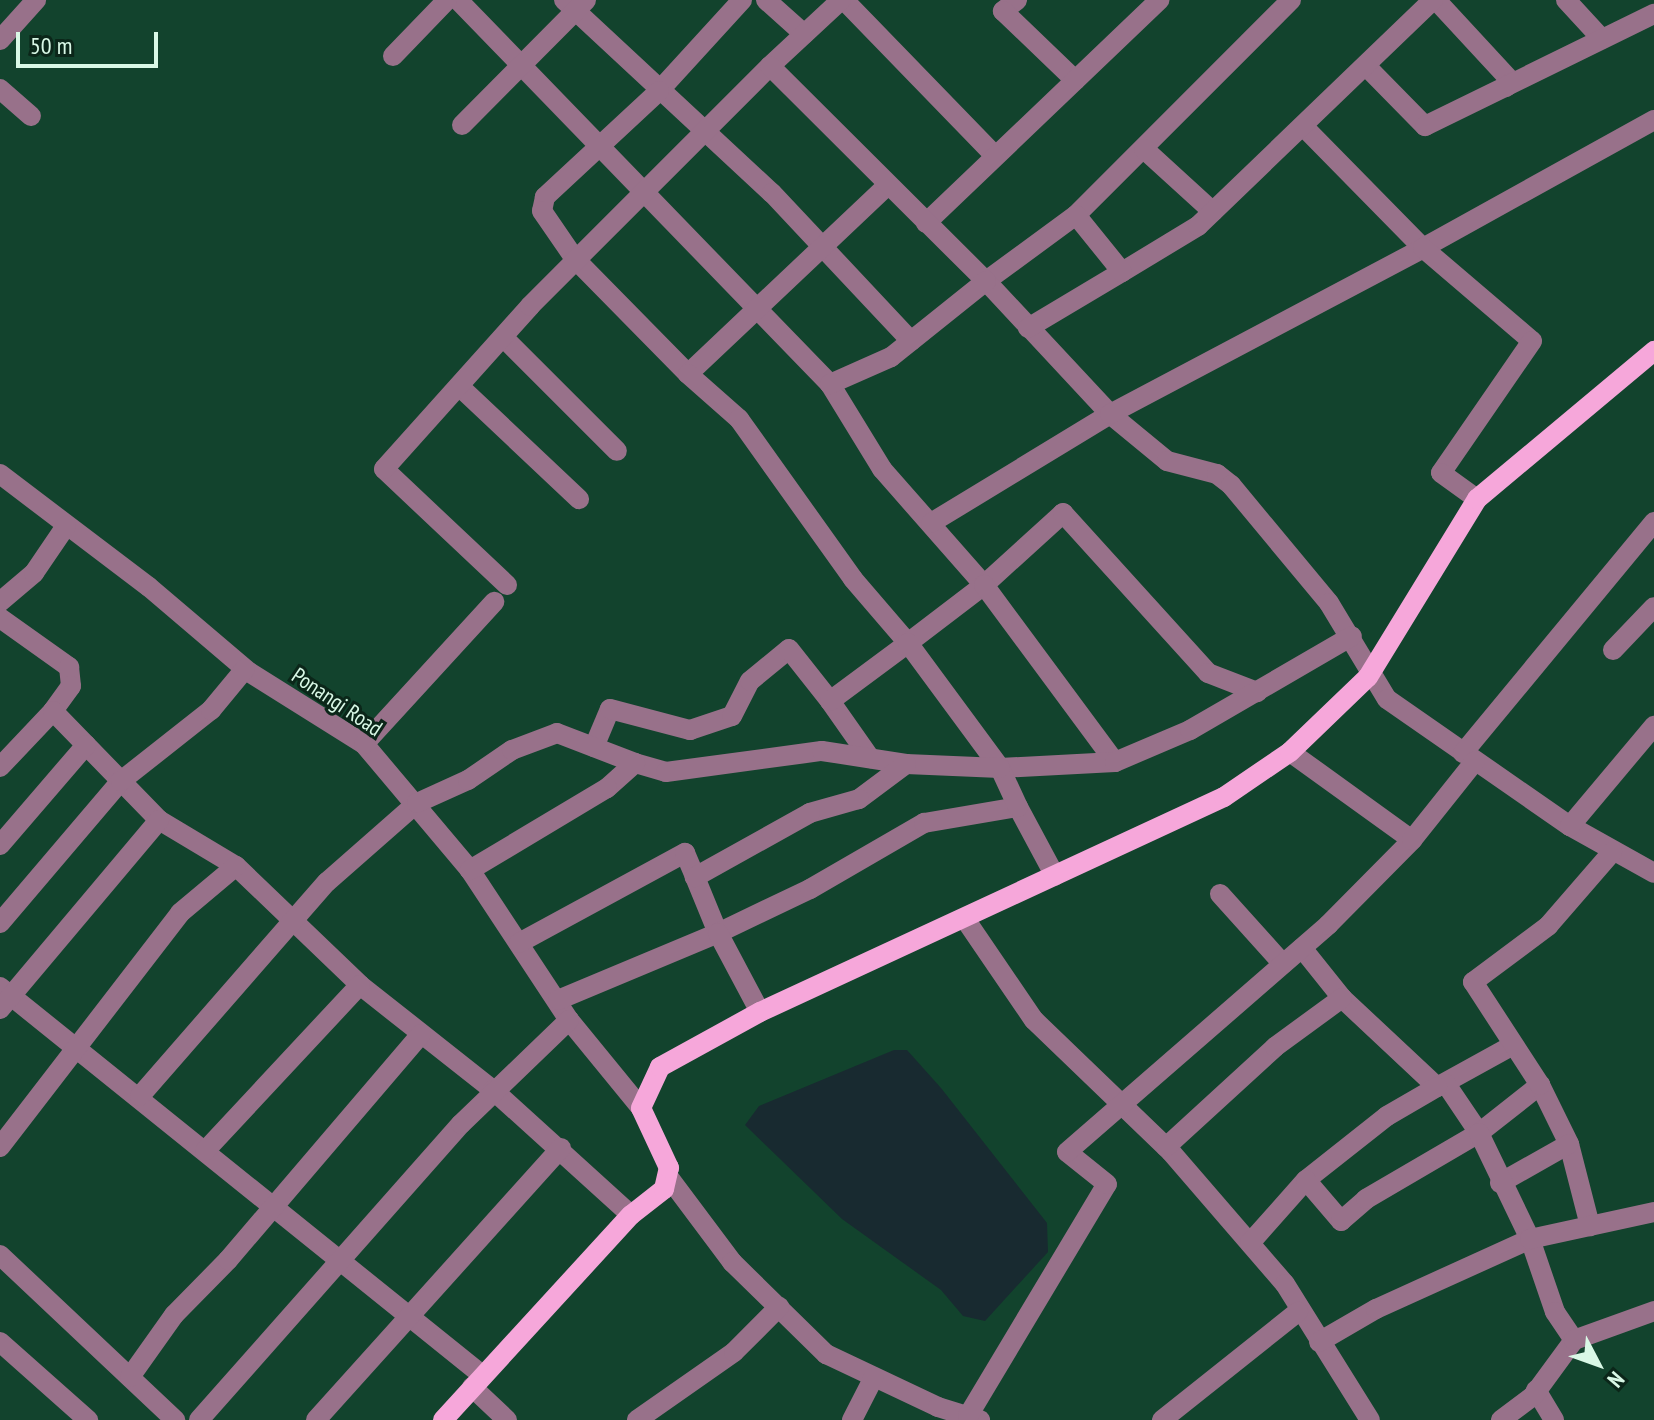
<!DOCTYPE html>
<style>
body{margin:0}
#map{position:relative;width:1654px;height:1420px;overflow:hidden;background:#12432d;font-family:"PT Sans Narrow",sans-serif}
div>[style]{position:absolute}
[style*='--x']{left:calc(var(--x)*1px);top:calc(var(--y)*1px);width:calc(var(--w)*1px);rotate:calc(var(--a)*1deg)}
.water>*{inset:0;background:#182a30}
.minor>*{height:20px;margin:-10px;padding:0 10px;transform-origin:10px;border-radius:10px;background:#98718a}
.major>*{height:20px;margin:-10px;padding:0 10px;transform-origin:10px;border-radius:10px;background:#f6a7da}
span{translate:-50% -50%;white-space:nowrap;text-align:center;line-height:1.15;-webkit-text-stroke:6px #0b2619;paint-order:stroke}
.street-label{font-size:22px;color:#d9f8e6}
.north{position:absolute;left:1558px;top:1324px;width:80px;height:80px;-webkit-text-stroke:6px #0b2619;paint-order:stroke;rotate:131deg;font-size:22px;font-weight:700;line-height:32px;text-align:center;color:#d9f8e6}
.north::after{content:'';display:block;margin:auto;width:28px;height:36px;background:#d9f8e6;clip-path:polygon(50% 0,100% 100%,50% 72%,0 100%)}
.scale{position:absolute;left:16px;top:32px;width:142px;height:36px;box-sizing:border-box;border:4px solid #d9f8e6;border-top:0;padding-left:10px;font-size:24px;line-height:28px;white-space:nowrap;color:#d9f8e6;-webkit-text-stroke:6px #0b2619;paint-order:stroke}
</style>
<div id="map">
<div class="water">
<div style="clip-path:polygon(894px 1050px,907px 1050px,941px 1088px,1047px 1223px,1048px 1252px,985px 1321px,963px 1316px,941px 1290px,842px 1219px,745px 1125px,759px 1106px)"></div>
</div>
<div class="minor">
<div style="--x:458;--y:0;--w:535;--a:45.91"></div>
<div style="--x:830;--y:384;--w:100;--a:58.5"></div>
<div style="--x:882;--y:469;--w:154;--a:48.7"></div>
<div style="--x:984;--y:585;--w:107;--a:-42.3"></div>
<div style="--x:1063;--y:513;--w:216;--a:47.8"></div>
<div style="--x:1208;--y:673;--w:53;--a:21.2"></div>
<div style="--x:564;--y:0;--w:284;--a:42.9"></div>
<div style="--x:772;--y:193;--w:203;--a:46.8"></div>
<div style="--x:742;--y:0;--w:123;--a:132.4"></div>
<div style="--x:659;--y:91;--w:156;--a:137.1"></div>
<div style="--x:545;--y:197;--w:14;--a:102"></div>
<div style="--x:542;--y:211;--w:58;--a:55.5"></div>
<div style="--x:575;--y:259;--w:161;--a:45.5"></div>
<div style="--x:688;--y:374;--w:275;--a:-43.4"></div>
<div style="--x:766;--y:0;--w:51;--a:41.8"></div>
<div style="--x:844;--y:0;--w:217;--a:45.9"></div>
<div style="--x:1017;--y:0;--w:18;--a:142"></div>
<div style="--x:1003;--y:11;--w:100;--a:43.8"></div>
<div style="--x:1291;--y:0;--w:304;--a:135"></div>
<div style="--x:1076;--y:215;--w:112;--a:143.7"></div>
<div style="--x:986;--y:281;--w:182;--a:47"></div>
<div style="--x:1110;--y:414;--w:74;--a:39.5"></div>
<div style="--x:1167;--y:461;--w:52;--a:14.6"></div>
<div style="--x:1217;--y:474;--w:18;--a:38"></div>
<div style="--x:1231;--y:485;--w:153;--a:50.3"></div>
<div style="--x:1329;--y:603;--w:112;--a:58.9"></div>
<div style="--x:1387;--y:699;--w:223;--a:34.8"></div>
<div style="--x:1570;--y:826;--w:96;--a:29.2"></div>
<div style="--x:1436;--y:0;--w:112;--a:47.2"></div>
<div style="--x:1512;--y:82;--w:8;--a:140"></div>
<div style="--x:1566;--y:0;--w:53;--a:47.3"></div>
<div style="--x:0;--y:40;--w:54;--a:-48"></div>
<div style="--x:393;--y:56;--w:78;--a:-46"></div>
<div style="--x:770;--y:66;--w:97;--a:-42.9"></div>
<div style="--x:1367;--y:67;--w:83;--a:45.5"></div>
<div style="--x:1425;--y:126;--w:255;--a:-26.1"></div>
<div style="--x:0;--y:89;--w:41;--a:41.1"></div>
<div style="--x:462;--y:125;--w:176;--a:-45.2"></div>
<div style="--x:1303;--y:126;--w:171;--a:45.5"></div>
<div style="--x:1423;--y:248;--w:264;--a:-29"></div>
<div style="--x:1144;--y:149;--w:93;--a:42.4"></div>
<div style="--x:926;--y:223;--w:323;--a:-43.7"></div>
<div style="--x:1122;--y:272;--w:89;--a:-31.2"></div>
<div style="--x:1198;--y:226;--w:326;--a:-43.9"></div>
<div style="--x:1028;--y:328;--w:109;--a:-30.8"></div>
<div style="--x:1122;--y:272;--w:73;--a:-128.9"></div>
<div style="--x:503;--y:337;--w:161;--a:45"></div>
<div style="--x:688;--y:374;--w:68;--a:41.4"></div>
<div style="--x:739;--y:419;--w:196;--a:54.5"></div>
<div style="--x:853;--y:579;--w:84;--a:49.3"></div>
<div style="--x:908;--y:643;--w:96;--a:-37.3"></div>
<div style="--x:984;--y:585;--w:220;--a:53.5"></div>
<div style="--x:459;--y:386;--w:165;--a:43.3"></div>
<div style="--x:0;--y:474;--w:187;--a:37.2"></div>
<div style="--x:149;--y:587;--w:131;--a:40.4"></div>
<div style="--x:249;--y:672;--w:136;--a:32.1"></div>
<div style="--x:364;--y:744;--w:165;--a:49.9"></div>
<div style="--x:470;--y:870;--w:180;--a:56.6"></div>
<div style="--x:569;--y:1020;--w:114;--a:50.7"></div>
<div style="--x:931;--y:523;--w:210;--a:-31.3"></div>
<div style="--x:1110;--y:414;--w:354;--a:-27.9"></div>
<div style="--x:1423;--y:248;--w:143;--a:40.5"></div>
<div style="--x:1532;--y:341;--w:160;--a:124.6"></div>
<div style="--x:1441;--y:473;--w:44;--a:35.8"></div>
<div style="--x:507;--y:585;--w:169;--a:-136.7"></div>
<div style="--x:384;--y:469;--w:219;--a:-48.1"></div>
<div style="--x:530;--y:306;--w:339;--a:-45"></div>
<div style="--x:770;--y:66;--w:305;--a:44.9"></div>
<div style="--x:986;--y:281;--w:122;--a:141.3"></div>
<div style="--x:891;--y:357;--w:67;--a:156.1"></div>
<div style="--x:0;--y:602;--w:45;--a:-40.5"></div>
<div style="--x:34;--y:573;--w:57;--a:-55.8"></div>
<div style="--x:0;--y:618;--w:85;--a:35.4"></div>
<div style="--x:69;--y:667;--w:19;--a:84"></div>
<div style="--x:71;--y:686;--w:31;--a:126"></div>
<div style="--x:1613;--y:650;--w:59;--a:-46.4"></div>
<div style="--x:830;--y:701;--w:70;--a:54.9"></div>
<div style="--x:364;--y:744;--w:193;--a:-47.5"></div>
<div style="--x:594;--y:747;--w:41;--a:-67.2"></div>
<div style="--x:610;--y:709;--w:83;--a:14.7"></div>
<div style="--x:690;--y:730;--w:44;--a:-18.4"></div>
<div style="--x:732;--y:716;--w:39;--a:-63"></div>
<div style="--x:750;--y:681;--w:50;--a:-39.4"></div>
<div style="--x:789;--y:649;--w:66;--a:51.7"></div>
<div style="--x:830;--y:701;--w:97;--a:-36.6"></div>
<div style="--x:908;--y:643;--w:155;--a:53.6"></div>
<div style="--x:1000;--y:768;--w:115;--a:-3"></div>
<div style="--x:1115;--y:762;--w:82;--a:-23.1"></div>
<div style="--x:1190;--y:730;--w:187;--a:-30.1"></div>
<div style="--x:1290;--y:752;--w:150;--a:35.8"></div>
<div style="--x:1463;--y:753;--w:300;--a:-50.4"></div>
<div style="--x:635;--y:763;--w:32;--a:16"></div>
<div style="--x:666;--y:772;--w:157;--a:-7.7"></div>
<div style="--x:822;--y:751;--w:85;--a:8.8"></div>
<div style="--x:0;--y:767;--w:77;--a:-46.6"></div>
<div style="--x:53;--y:711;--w:152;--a:45.8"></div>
<div style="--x:159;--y:820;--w:90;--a:30.9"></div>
<div style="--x:236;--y:866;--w:172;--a:43.8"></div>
<div style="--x:360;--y:985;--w:169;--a:38.3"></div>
<div style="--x:493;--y:1090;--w:186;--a:42.2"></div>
<div style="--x:1018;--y:807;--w:78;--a:61.8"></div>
<div style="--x:1570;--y:826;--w:131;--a:-50"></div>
<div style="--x:0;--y:845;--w:132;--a:-49.3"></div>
<div style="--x:1220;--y:894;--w:94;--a:48"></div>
<div style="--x:965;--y:919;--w:122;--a:55.7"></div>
<div style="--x:1034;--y:1020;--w:190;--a:43.9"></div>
<div style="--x:1171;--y:1152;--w:174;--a:49.2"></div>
<div style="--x:1285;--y:1284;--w:160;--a:58"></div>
<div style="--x:0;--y:923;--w:187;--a:-49.6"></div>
<div style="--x:121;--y:781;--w:115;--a:-38.3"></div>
<div style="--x:211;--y:710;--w:53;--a:-50.3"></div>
<div style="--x:519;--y:943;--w:189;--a:-28.5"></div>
<div style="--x:685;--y:853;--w:26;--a:67"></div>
<div style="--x:695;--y:877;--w:61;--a:67.7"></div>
<div style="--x:718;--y:933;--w:102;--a:-25.6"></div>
<div style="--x:810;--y:889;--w:132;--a:-30.1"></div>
<div style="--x:924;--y:823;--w:95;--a:-9.7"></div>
<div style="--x:1018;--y:807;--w:43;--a:-114.8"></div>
<div style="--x:1000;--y:768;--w:94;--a:-177.6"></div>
<div style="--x:906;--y:764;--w:59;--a:143.3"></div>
<div style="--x:859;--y:799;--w:51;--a:164.1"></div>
<div style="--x:810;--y:813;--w:132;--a:150.9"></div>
<div style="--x:1302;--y:948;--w:64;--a:51.3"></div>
<div style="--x:1342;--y:998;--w:130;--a:43.1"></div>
<div style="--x:1437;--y:1087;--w:87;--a:-28.9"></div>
<div style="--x:0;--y:987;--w:619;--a:38.83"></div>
<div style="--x:558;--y:1000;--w:173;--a:-22.7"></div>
<div style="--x:718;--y:933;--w:89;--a:62"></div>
<div style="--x:0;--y:1009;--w:247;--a:-49.9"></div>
<div style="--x:1446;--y:1084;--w:59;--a:56"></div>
<div style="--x:1479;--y:1133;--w:78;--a:-38.2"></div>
<div style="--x:1540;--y:1085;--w:66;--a:63.8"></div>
<div style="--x:1569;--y:1144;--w:85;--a:75.6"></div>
<div style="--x:1540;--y:1085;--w:123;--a:-123"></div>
<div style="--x:1473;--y:982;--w:94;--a:-36.7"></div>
<div style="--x:1548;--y:926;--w:98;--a:-49.1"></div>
<div style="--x:140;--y:1096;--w:284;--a:-48.9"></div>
<div style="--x:327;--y:882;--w:120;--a:-41.3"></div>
<div style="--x:417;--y:803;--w:56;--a:-24.3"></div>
<div style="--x:468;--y:780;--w:53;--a:-34.3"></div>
<div style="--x:512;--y:750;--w:48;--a:-20.7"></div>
<div style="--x:557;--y:733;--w:84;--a:21"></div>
<div style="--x:635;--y:763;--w:38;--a:138"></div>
<div style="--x:607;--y:788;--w:160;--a:149.1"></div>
<div style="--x:0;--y:1147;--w:295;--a:-52.4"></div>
<div style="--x:180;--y:913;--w:73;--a:-40"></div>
<div style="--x:1166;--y:1147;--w:148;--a:-42.5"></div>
<div style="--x:1275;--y:1047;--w:83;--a:-36.2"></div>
<div style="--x:205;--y:1151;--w:227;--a:-47"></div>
<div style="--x:670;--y:1179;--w:104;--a:53.2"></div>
<div style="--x:732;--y:1262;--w:132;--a:44.4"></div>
<div style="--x:826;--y:1354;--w:124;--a:25.3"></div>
<div style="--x:938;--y:1407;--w:44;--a:17.2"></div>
<div style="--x:1306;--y:1180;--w:103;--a:-38.3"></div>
<div style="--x:1387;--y:1116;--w:58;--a:-30.1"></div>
<div style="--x:1500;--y:1183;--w:79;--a:-29.5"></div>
<div style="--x:1250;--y:1243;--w:84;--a:-48.4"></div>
<div style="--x:1306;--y:1180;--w:54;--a:49.5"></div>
<div style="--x:1341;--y:1221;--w:33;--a:-41"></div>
<div style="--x:1366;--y:1199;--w:131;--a:-30.3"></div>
<div style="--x:1479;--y:1133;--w:118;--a:64.3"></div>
<div style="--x:1530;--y:1239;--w:77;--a:71.1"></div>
<div style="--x:1555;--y:1312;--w:34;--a:56"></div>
<div style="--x:0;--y:1255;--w:241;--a:43.3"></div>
<div style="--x:0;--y:1342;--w:118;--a:41.6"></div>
<div style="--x:1319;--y:1342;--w:66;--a:-30.1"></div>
<div style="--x:1376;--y:1309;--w:169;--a:-24.4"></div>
<div style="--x:1530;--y:1239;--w:127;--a:-12.3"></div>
<div style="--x:130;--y:1377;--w:76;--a:-54.6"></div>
<div style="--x:174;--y:1315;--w:77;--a:-45.5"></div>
<div style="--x:228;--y:1260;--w:297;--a:-49.5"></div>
<div style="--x:472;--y:1387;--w:48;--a:43.3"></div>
<div style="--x:1536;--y:1390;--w:35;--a:59"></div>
<div style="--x:968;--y:1416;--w:270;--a:-59.1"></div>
<div style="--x:1107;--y:1184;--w:51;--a:-141.3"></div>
<div style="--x:1067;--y:1152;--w:346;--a:-41"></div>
<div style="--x:1328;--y:925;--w:120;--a:-45.3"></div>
<div style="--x:1412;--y:840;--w:101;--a:-51.4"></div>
<div style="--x:199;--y:1420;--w:395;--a:-48.5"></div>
<div style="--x:461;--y:1124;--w:150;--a:-43.9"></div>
<div style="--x:316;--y:1420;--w:366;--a:-48"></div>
<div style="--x:637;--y:1420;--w:118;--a:-35"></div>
<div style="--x:734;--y:1352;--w:64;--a:-45"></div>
<div style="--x:852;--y:1420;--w:48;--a:-62.9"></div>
<div style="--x:1162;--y:1420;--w:174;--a:-38.5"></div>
<div style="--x:1501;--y:1420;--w:40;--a:-37"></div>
<div style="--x:1533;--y:1396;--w:69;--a:-53.8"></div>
<div style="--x:1574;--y:1340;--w:85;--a:-19.9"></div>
</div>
<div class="major">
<div style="--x:443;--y:1420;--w:278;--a:-47.5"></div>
<div style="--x:631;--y:1215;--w:42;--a:-38.2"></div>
<div style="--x:664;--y:1189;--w:22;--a:-77"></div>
<div style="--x:669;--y:1168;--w:66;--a:-115"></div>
<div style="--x:641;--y:1108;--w:45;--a:-65.1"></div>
<div style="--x:660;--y:1067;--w:114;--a:-28.8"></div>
<div style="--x:760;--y:1012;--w:511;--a:-24.86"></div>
<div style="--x:1224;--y:797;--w:80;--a:-34.3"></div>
<div style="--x:1290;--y:752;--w:108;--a:-43.9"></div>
<div style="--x:1368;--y:677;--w:209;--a:-58.5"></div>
<div style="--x:1477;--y:499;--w:231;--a:-39.9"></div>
</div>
<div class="street-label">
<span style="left:337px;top:702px;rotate:34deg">Ponangi Road</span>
</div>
<div class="north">N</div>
<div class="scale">50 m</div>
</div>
